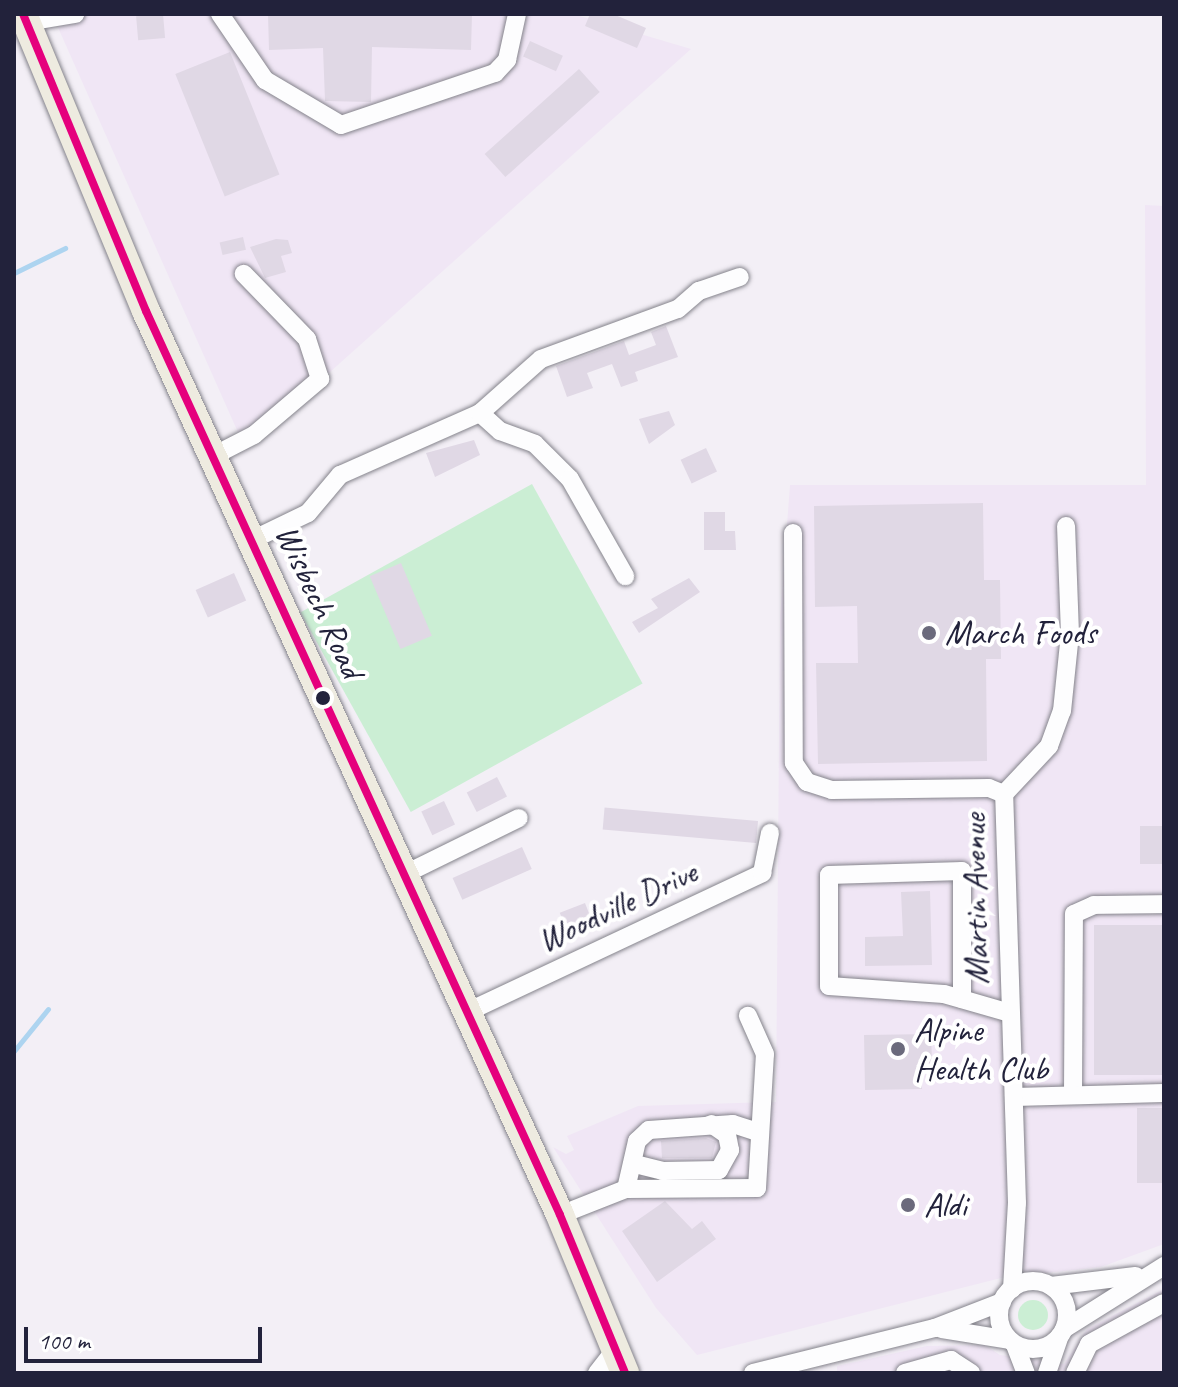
<!DOCTYPE html>
<style>
body{margin:0}
#map{position:relative;width:1178px;height:1387px;overflow:hidden;background:#f3eff6;font-family:Caveat,sans-serif}
div>[style]{position:absolute}
[style*='--x']{left:calc(var(--x)*1px);top:calc(var(--y)*1px);width:calc(var(--w)*1px);rotate:calc(var(--a)*1deg)}
.built>*{inset:0;background:#f0e6f5}
.green>*{inset:0;background:#cbeed4;transform-origin:0 0}
.round{border-radius:50%}
.stream>*{height:5px;margin:-2.5px;padding:0 2.5px;transform-origin:2.5px;border-radius:2.5px;background:#add4f0}
.building>*{inset:0;background:#e0d8e5;transform-origin:0 0}
.roads{filter:drop-shadow(0 0 2px #84838b) drop-shadow(0 0 2px #84838b)}
.minor>*{height:18px;margin:-9px;padding:0 9px;transform-origin:9px;border-radius:9px;background:#fdfdfe}
.minor>.ring{margin:-9px;padding:0;box-sizing:content-box;background:none;border:18px solid #fdfdfe;border-radius:50%}
.highway>*{height:28px;margin:-14px;padding:0 14px;transform-origin:14px;border-radius:14px;background:#eeebe0}
.bus-1>*{height:8px;margin:-4px;padding:0 4px;transform-origin:4px;border-radius:4px;background:#e5007d}
.dots>*{width:22px;height:22px;translate:-50% -50%;box-sizing:border-box;border:4px solid #fff;border-radius:50%}
span{translate:-50% -50%;white-space:nowrap;text-align:center;line-height:1.15;-webkit-text-stroke:8px #fff;paint-order:stroke}
.street-label{font-size:34px;color:#22223b}
.poi-label{font-size:34px;color:#22223b}
.left{translate:0 -50%;text-align:left}
.frame{position:absolute;inset:0;border:16px solid #22223b;pointer-events:none}
.scale{position:absolute;left:24px;top:1327px;width:238px;height:36px;box-sizing:border-box;border:4px solid #22223b;border-top:0;padding-left:10px;font-size:24px;line-height:28px;white-space:nowrap;color:#22223b;-webkit-text-stroke:6px #fff;paint-order:stroke}
</style>
<div id="map">
<div class="built">
<div style="clip-path:polygon(52px 14px,573px 14px,691px 49px,245px 448px)"></div>
<div style="clip-path:polygon(1145px 205px,1164px 206px,1164px 1244px,1101px 1267px,1001px 1278px,697px 1355px,656px 1308px,553px 1147px,566px 1154px,574px 1150px,567px 1136px,638px 1106px,776px 1102px,780px 618px,790px 485px,1146px 485px)"></div>
<div style="clip-path:polygon(1164px 1289px,1164px 1373px,837px 1373px,837px 1366px,927px 1346px,985px 1345px,1000px 1355px,1064px 1364px,1087px 1329px)"></div>
</div>
<div class="green">
<div style="left:532px;top:484px;width:228px;height:265px;rotate:61deg"></div>
<div class="round" style="left:1018px;top:1300px;width:30px;height:30px"></div>
</div>
<div class="stream">
<div style="--x:14;--y:273;--w:57;--a:-26.1"></div>
<div style="--x:14;--y:1051;--w:54;--a:-51"></div>
</div>
<div class="building">
<div style="left:163px;top:14px;width:24px;height:27px;rotate:85deg"></div>
<div style="clip-path:polygon(268px 14px,472px 14px,471px 50px,372px 47px,371px 102px,325px 101px,323px 48px,269px 50px)"></div>
<div style="clip-path:polygon(590px 14px,613px 14px,646px 28px,637px 48px,585px 26px)"></div>
<div style="left:530px;top:41px;width:36px;height:17px;rotate:24deg"></div>
<div style="left:230px;top:52px;width:132px;height:59px;rotate:68deg"></div>
<div style="left:579px;top:69px;width:31px;height:127px;rotate:48deg"></div>
<div style="left:243px;top:237px;width:13px;height:24px;rotate:77deg"></div>
<div style="clip-path:polygon(276px 239px,288px 240px,292px 253px,281px 256px,286px 272px,265px 278px,250px 247px)"></div>
<div style="clip-path:polygon(666px 326px,678px 357px,635px 372px,638px 381px,621px 387px,612px 364px,587px 373px,593px 388px,567px 397px,556px 366px,624px 341px,629px 355px,656px 345px,651px 332px)"></div>
<div style="clip-path:polygon(669px 411px,675px 425px,649px 444px,639px 419px)"></div>
<div style="clip-path:polygon(474px 440px,480px 455px,435px 477px,426px 453px)"></div>
<div style="left:706px;top:448px;width:26px;height:28px;rotate:65deg"></div>
<div style="clip-path:polygon(983px 503px,984px 580px,1000px 580px,1001px 659px,986px 659px,987px 761px,818px 764px,816px 663px,858px 663px,857px 606px,815px 607px,814px 506px)"></div>
<div style="clip-path:polygon(704px 512px,725px 512px,725px 531px,735px 531px,736px 550px,704px 550px)"></div>
<div style="left:401px;top:563px;width:79px;height:34px;rotate:67deg"></div>
<div style="left:234px;top:573px;width:30px;height:42px;rotate:66deg"></div>
<div style="clip-path:polygon(689px 578px,700px 592px,639px 633px,632px 622px,658px 608px,651px 599px)"></div>
<div style="left:497px;top:777px;width:22px;height:34px;rotate:63deg"></div>
<div style="left:444px;top:801px;width:26px;height:25px;rotate:65deg"></div>
<div style="left:758px;top:821px;width:22px;height:154px;rotate:95deg"></div>
<div style="left:1164px;top:826px;width:38px;height:24px;rotate:90deg"></div>
<div style="left:522px;top:847px;width:24px;height:76px;rotate:66deg"></div>
<div style="clip-path:polygon(930px 891px,932px 965px,865px 966px,865px 937px,903px 936px,901px 892px)"></div>
<div style="left:585px;top:903px;width:25px;height:27px;rotate:69deg"></div>
<div style="left:1164px;top:925px;width:150px;height:70px;rotate:90deg"></div>
<div style="clip-path:polygon(931px 1034px,932px 1063px,921px 1063px,922px 1089px,865px 1090px,864px 1035px)"></div>
<div style="left:1164px;top:1108px;width:75px;height:27px;rotate:90deg"></div>
<div style="clip-path:polygon(706px 1138px,716px 1142px,712px 1158px,662px 1158px,661px 1141px)"></div>
<div style="clip-path:polygon(665px 1201px,692px 1229px,702px 1221px,716px 1239px,657px 1282px,622px 1231px)"></div>
</div>
<div class="roads">
<div class="minor">
<div style="--x:220;--y:14;--w:80;--a:55.7"></div>
<div style="--x:265;--y:80;--w:88;--a:30.6"></div>
<div style="--x:341;--y:125;--w:163;--a:-18.7"></div>
<div style="--x:495;--y:73;--w:18;--a:-47"></div>
<div style="--x:507;--y:60;--w:47;--a:-77.7"></div>
<div style="--x:26;--y:22;--w:50;--a:-9.3"></div>
<div style="--x:480;--y:413;--w:27;--a:42"></div>
<div style="--x:500;--y:431;--w:37;--a:20"></div>
<div style="--x:535;--y:444;--w:49;--a:45"></div>
<div style="--x:570;--y:479;--w:112;--a:60.4"></div>
<div style="--x:213;--y:456;--w:46;--a:-27.1"></div>
<div style="--x:254;--y:435;--w:87;--a:-40.3"></div>
<div style="--x:320;--y:379;--w:42;--a:-108"></div>
<div style="--x:307;--y:339;--w:91;--a:-134.1"></div>
<div style="--x:793;--y:533;--w:230;--a:89.8"></div>
<div style="--x:794;--y:763;--w:23;--a:56"></div>
<div style="--x:807;--y:782;--w:26;--a:18"></div>
<div style="--x:832;--y:790;--w:157;--a:-0.7"></div>
<div style="--x:989;--y:788;--w:16;--a:22"></div>
<div style="--x:252;--y:540;--w:62;--a:-25.7"></div>
<div style="--x:308;--y:513;--w:50;--a:-49.9"></div>
<div style="--x:340;--y:475;--w:153;--a:-23.9"></div>
<div style="--x:480;--y:413;--w:81;--a:-41.5"></div>
<div style="--x:541;--y:359;--w:146;--a:-20.1"></div>
<div style="--x:678;--y:309;--w:28;--a:-41"></div>
<div style="--x:699;--y:291;--w:43;--a:-18.9"></div>
<div style="--x:403;--y:875;--w:129;--a:-26.2"></div>
<div style="--x:962;--y:999;--w:128;--a:-90"></div>
<div style="--x:962;--y:871;--w:133;--a:178.3"></div>
<div style="--x:829;--y:875;--w:111;--a:90"></div>
<div style="--x:829;--y:986;--w:115;--a:4"></div>
<div style="--x:944;--y:994;--w:69;--a:16.1"></div>
<div style="--x:463;--y:1014;--w:331;--a:-25.2"></div>
<div style="--x:762;--y:873;--w:41;--a:-78.7"></div>
<div style="--x:1073;--y:1095;--w:181;--a:-89.7"></div>
<div style="--x:1074;--y:914;--w:22;--a:-24"></div>
<div style="--x:1094;--y:905;--w:70;--a:-0.8"></div>
<div style="--x:1014;--y:1097;--w:150;--a:-1.5"></div>
<div style="--x:635;--y:1164;--w:29;--a:14"></div>
<div style="--x:663;--y:1171;--w:56;--a:-1"></div>
<div style="--x:719;--y:1170;--w:23;--a:-61"></div>
<div style="--x:730;--y:1150;--w:15;--a:-101"></div>
<div style="--x:727;--y:1135;--w:19;--a:-145"></div>
<div style="--x:626;--y:1189;--w:49;--a:-77.1"></div>
<div style="--x:637;--y:1141;--w:16;--a:-43"></div>
<div style="--x:649;--y:1130;--w:84;--a:-4.1"></div>
<div style="--x:733;--y:1124;--w:28;--a:18"></div>
<div style="--x:560;--y:1215;--w:71;--a:-21.5"></div>
<div style="--x:626;--y:1189;--w:131;--a:-0.4"></div>
<div style="--x:757;--y:1188;--w:134;--a:-86.6"></div>
<div style="--x:765;--y:1054;--w:42;--a:-114.1"></div>
<div class="ring" style="left:999px;top:1281px;width:50px;height:50px"></div>
<div style="--x:1051;--y:1286;--w:85;--a:-6.8"></div>
<div style="--x:1012;--y:1289;--w:86;--a:-86.7"></div>
<div style="--x:1017;--y:1203;--w:409;--a:-91.8"></div>
<div style="--x:1004;--y:794;--w:66;--a:-46.8"></div>
<div style="--x:1049;--y:746;--w:37;--a:-70"></div>
<div style="--x:1062;--y:711;--w:77;--a:-84.1"></div>
<div style="--x:1070;--y:634;--w:108;--a:-92.1"></div>
<div style="--x:942;--y:1329;--w:68;--a:9.3"></div>
<div style="--x:1064;--y:1329;--w:118;--a:-32.2"></div>
<div style="--x:1015;--y:1345;--w:30;--a:69"></div>
<div style="--x:597;--y:1373;--w:31;--a:-52"></div>
<div style="--x:753;--y:1373;--w:187;--a:-13.9"></div>
<div style="--x:935;--y:1328;--w:72;--a:-21.2"></div>
<div style="--x:905;--y:1373;--w:48;--a:-15.8"></div>
<div style="--x:951;--y:1360;--w:24;--a:33"></div>
<div style="--x:1047;--y:1373;--w:39;--a:-71"></div>
<div style="--x:1075;--y:1373;--w:32;--a:-64"></div>
<div style="--x:1089;--y:1344;--w:85;--a:-28.7"></div>
</div>
<div class="highway">
<div style="--x:23;--y:14;--w:321;--a:67.5"></div>
<div style="--x:146;--y:311;--w:994;--a:65.39"></div>
<div style="--x:560;--y:1215;--w:171;--a:67.6"></div>
</div>
</div>
<div class="bus-1">
<div style="--x:23;--y:14;--w:321;--a:67.5"></div>
<div style="--x:146;--y:311;--w:994;--a:65.39"></div>
<div style="--x:560;--y:1215;--w:171;--a:67.6"></div>
</div>
<div class="dots">
<div style="left:929px;top:633px;background:#6b6a7c"></div>
<div style="left:323px;top:698px;background:#22223b"></div>
<div style="left:898px;top:1049px;background:#6b6a7c"></div>
<div style="left:908px;top:1205px;background:#6b6a7c"></div>
</div>
<div class="street-label">
<span style="left:320px;top:601px;rotate:65deg">Wisbech Road</span>
<span style="left:975px;top:899px;rotate:-91deg">Martin Avenue</span>
<span style="left:617px;top:906px;rotate:-25deg">Woodville Drive</span>
</div>
<div class="poi-label">
<span class="left" style="left:945px;top:633px">March Foods</span>
<span class="left" style="left:914px;top:1049px">Alpine<br>Health Club</span>
<span class="left" style="left:924px;top:1205px">Aldi</span>
</div>
<div class="frame"></div>
<div class="scale">100 m</div>
</div>
